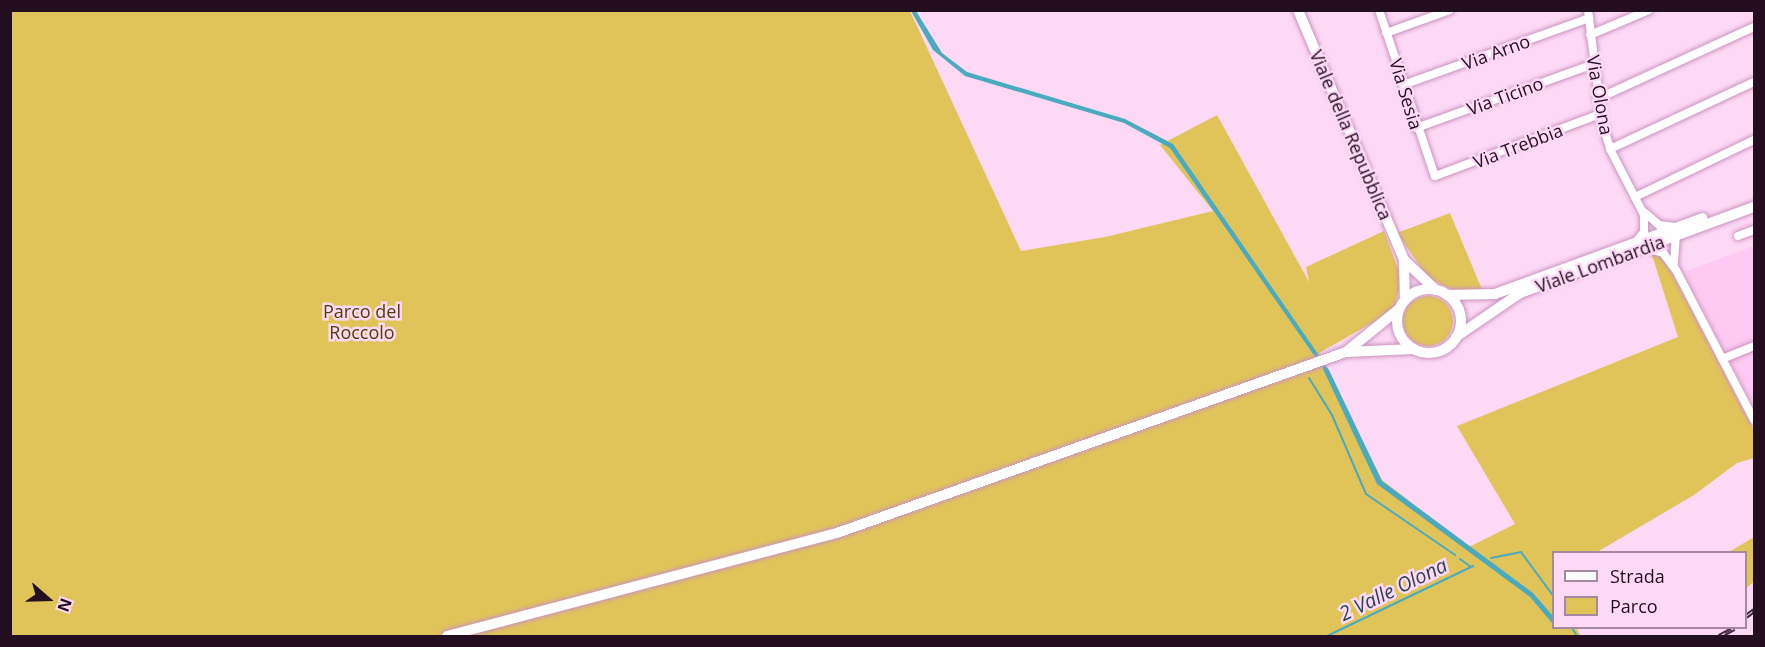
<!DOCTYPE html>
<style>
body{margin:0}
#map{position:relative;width:1765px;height:647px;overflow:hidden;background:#fed9f5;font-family:"Open Sans",sans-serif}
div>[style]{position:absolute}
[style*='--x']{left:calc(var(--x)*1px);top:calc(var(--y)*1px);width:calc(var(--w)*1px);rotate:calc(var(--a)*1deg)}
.built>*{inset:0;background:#fec9f2}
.green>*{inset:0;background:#e1c459}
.round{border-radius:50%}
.water>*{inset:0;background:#4aabc0}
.stream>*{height:2px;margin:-1px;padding:0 1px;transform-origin:1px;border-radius:1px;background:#4aabc0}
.roads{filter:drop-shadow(0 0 2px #cb93c0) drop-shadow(0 0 2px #cb93c0)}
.street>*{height:8px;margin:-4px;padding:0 4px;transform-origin:4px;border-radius:4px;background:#fff}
.secondary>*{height:10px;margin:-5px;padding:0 5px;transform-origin:5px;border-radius:5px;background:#fff}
.secondary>.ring{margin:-5px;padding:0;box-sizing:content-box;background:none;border:10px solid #fff;border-radius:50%}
.rail>*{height:4.5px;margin-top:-2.25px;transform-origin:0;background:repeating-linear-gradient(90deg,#fed9f5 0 7px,#402a3c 0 14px);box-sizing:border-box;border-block:2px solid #402a3c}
span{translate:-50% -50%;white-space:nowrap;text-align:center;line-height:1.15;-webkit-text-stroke:5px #fed9f5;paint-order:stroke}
.street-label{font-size:18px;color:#230f20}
.park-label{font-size:18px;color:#4e3f02}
.water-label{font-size:20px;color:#29474e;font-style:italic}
.frame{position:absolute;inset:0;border:12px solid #230f20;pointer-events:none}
.legend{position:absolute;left:1552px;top:551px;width:195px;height:78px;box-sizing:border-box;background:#fed9f5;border:2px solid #a688a0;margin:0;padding:8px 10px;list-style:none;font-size:18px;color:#230f20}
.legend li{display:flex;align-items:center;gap:12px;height:30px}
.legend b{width:30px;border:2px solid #a688a0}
.north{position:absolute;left:18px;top:569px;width:60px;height:60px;-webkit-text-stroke:4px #fed9f5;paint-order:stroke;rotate:110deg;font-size:16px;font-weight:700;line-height:24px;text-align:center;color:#230f20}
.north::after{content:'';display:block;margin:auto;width:21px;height:27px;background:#230f20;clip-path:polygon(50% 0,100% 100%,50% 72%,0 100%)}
</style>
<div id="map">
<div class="built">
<div style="clip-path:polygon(1754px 246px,1754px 407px,1684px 272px)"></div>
</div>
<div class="green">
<div style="clip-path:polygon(10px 11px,910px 11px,1021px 251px,1105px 237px,1213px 211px,1160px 145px,1217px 115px,1309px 282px,1306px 267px,1384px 231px,1402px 280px,1393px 311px,1319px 353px,1382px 480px,1469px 547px,1515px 524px,1457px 426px,1678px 337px,1652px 255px,1661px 255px,1670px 269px,1754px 430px,1754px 458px,1737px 463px,1694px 495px,1597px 552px,1554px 552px,1554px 628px,1576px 628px,1581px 636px,11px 636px)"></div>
<div style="clip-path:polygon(1450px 213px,1483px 292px,1456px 291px,1428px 278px,1397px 233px)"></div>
<div class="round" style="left:1403px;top:296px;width:50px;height:50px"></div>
<div style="clip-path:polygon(1754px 537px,1754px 582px,1746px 588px,1746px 552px,1729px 552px)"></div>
</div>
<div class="water">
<div style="clip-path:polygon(911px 11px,916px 11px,942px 53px,967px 72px,1125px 119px,1173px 144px,1329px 370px,1382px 481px,1533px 593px,1553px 616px,1553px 624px,1530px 597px,1377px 484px,1322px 367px,1170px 148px,1124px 123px,965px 76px,933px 50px)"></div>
</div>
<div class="stream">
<div style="--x:1309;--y:378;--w:44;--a:58.1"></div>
<div style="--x:1332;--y:415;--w:86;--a:66.7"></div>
<div style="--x:1366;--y:494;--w:108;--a:34.4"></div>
<div style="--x:1491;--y:558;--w:31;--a:-11"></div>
<div style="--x:1521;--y:552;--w:56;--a:53.7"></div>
<div style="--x:1460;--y:559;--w:14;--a:36"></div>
<div style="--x:1572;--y:628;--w:9;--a:58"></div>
<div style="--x:1327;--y:636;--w:162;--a:-25.6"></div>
</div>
<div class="roads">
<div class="street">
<div style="--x:1379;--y:10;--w:175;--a:71.4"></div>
<div style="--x:1435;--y:176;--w:176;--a:-20.6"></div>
<div style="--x:1588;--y:10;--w:113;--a:82.9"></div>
<div style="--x:1602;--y:122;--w:28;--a:73"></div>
<div style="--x:1610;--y:149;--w:74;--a:62.7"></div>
<div style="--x:1644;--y:215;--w:17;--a:90"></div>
<div style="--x:1644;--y:232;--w:13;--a:129"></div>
<div style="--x:1386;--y:33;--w:68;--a:-19.8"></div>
<div style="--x:1590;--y:35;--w:64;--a:-23"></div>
<div style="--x:1403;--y:85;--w:198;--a:-19.8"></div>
<div style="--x:1597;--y:99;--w:173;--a:-24.6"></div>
<div style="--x:1416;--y:128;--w:189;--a:-19.8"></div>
<div style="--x:1610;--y:149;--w:159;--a:-25"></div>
<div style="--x:1635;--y:197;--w:132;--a:-25.6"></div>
<div style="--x:1644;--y:212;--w:20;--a:41"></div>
<div style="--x:1659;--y:225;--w:16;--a:7"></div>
<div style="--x:1738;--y:236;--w:17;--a:-21"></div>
<div style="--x:1646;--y:248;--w:18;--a:16"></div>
<div style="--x:1663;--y:253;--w:21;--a:53"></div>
<div style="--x:1676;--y:270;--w:169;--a:62.5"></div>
<div style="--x:1674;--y:263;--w:27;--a:-86"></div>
<div style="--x:1722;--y:359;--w:35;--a:-22"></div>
</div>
<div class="secondary">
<div style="--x:1298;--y:10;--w:272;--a:67"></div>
<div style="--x:1404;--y:260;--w:40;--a:88.6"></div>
<div style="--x:1404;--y:260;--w:44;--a:43.2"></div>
<div class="ring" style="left:1397px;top:289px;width:54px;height:54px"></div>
<div style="--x:1447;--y:295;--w:48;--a:-1.2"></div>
<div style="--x:1495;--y:294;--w:221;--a:-20.1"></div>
<div style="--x:1456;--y:337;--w:78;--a:-34.5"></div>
<div style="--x:1520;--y:293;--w:249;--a:-20.2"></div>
<div style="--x:1346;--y:352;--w:68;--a:-39.1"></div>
<div style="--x:447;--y:636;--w:403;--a:-14.8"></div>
<div style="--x:837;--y:533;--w:540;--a:-19.58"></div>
<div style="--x:1346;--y:352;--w:68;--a:-2.5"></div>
</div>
</div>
<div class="rail">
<div style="--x:1746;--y:616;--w:10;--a:-37"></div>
<div style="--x:1719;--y:636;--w:17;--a:-28"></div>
</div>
<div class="street-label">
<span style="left:1496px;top:52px;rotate:-20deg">Via Arno</span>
<span style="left:1406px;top:94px;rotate:73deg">Via Sesia</span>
<span style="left:1600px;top:95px;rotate:80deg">Via Olona</span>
<span style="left:1505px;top:96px;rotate:-20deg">Via Ticino</span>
<span style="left:1351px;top:135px;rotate:67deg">Viale della Repubblica</span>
<span style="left:1518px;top:146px;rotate:-21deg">Via Trebbia</span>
<span style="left:1600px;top:264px;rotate:-20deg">Viale Lombardia</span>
</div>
<div class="park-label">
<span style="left:362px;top:322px">Parco del<br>Roccolo</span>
</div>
<div class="water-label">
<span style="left:1393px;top:589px;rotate:-26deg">2 Valle Olona</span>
</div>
<div class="frame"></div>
<ul class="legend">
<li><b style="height:8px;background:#fff"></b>Strada</li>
<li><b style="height:16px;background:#e1c459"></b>Parco</li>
</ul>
<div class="north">N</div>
</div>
